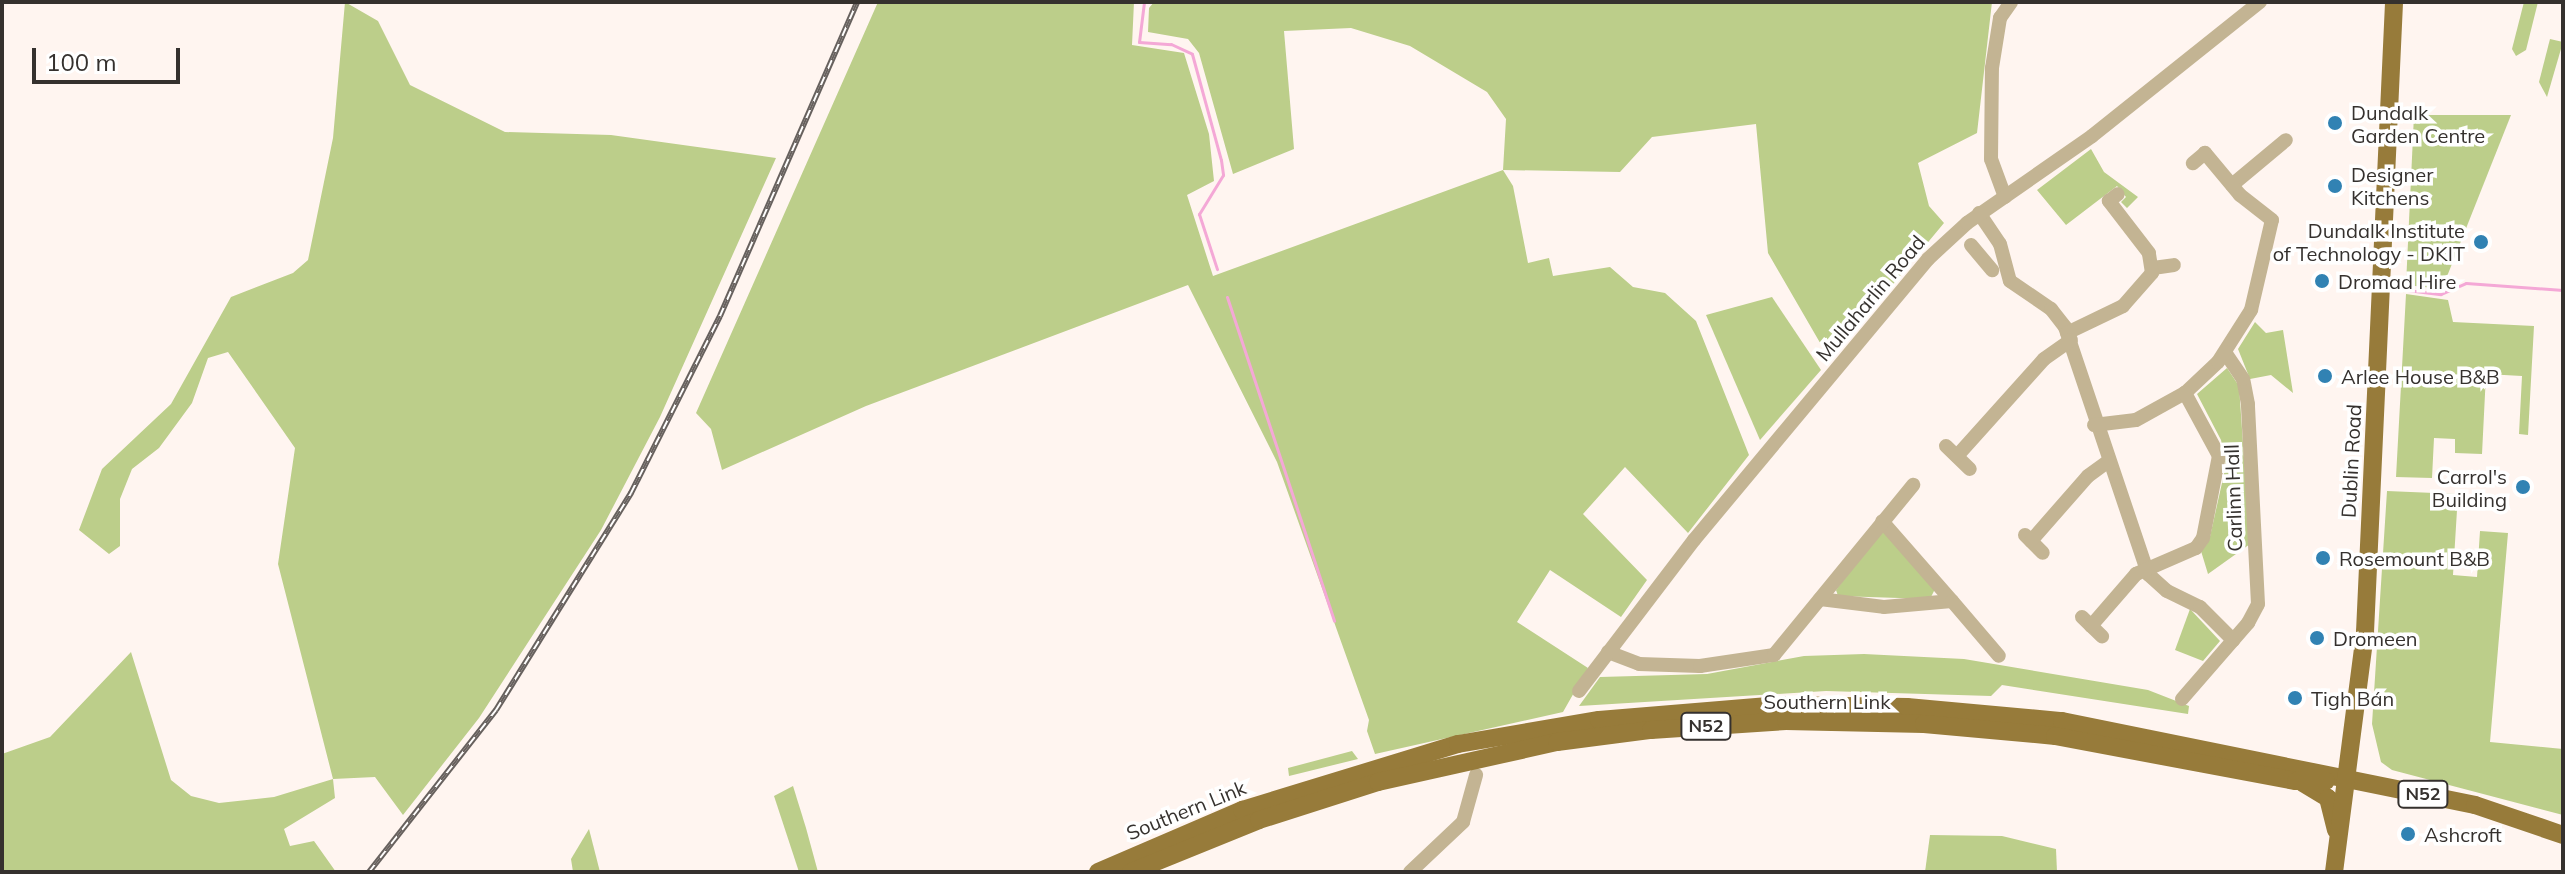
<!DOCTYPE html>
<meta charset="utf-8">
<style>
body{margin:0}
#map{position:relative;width:2565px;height:874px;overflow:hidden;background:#fff5f0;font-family:Mulish,sans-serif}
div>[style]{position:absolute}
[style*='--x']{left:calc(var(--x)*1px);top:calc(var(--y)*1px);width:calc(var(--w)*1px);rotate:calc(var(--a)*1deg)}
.green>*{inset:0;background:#bcce8a}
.stream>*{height:3px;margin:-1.5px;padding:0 1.5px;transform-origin:1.5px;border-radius:1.5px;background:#f4a8d6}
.minor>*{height:14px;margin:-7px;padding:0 7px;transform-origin:7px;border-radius:7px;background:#c3b493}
.major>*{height:18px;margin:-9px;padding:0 9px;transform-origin:9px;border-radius:9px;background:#977b3a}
.rail>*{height:6px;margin-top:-3px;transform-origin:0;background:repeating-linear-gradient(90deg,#fff 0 9px,#67615e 0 18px);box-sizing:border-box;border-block:2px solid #67615e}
.dots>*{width:22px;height:22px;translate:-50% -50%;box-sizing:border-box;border:4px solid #fff;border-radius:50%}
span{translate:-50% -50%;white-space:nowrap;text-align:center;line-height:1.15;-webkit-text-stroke:7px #fff;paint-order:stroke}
.shield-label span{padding:2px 6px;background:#fff;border:2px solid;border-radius:6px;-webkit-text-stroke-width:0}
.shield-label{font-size:18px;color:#35312e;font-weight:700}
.poi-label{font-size:20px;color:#35312e}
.left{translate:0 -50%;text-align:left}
.right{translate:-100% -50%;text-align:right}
.street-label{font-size:20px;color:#35312e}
.frame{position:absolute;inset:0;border:4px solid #35312e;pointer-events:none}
.scale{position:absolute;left:32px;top:48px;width:148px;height:36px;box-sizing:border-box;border:4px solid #35312e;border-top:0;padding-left:10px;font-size:24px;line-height:28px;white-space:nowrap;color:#35312e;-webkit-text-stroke:6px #fff;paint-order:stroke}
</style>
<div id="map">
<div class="green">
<div style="clip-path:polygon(345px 2px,378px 21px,410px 85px,505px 132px,611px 135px,776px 158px,660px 417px,601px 530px,479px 718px,403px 815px,375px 777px,333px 779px,335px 798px,284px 829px,290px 846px,314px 841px,336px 872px,2px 872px,2px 754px,50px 737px,131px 652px,171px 780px,191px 796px,219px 803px,274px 797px,333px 779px,278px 564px,295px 448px,228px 352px,208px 358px,192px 403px,159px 448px,132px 469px,120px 499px,120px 546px,109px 554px,79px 530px,102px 469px,171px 404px,231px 297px,293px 273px,308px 260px,333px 138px)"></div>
<div style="clip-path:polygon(878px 2px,1134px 2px,1132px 45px,1184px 53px,1209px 134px,1214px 181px,1187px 195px,1213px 276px,1503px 170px,1506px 119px,1487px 92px,1410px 46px,1351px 28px,1284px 31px,1294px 149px,1233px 174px,1199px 53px,1188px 39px,1148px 32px,1149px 8px,1154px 2px,1992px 2px,1977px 133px,1918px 163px,1929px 206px,1944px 223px,1830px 360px,1768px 253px,1756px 124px,1652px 137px,1620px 172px,1503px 170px,1513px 186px,1528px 263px,1549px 258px,1553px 276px,1610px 267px,1633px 287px,1665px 293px,1696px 321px,1749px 455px,1688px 533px,1625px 467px,1583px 514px,1647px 580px,1621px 617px,1550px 570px,1517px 622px,1588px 668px,1563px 712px,1375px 754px,1367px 731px,1369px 720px,1277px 462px,1188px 285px,866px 406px,722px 470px,711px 429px,696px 413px)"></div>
<div style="clip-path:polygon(2524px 2px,2538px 2px,2526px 50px,2516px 56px,2512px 49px)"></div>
<div style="clip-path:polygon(2550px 39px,2563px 42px,2547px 97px,2539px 82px)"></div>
<div style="clip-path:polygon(2414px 115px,2511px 115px,2442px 289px,2406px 285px)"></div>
<div style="clip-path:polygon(2091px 149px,2104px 172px,2138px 197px,2127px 208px,2121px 202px,2126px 197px,2117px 186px,2066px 225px,2037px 190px)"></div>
<div style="clip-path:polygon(2406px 294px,2448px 300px,2453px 322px,2534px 326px,2528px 435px,2519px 434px,2522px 376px,2486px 374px,2482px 454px,2455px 453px,2455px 439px,2434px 438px,2432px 478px,2396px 477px)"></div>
<div style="clip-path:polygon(1772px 297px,1821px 370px,1760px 440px,1706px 315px)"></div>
<div style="clip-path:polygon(2255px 322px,2266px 333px,2283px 330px,2293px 393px,2271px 375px,2250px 379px,2238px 349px)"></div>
<div style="clip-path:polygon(2227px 368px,2239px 386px,2250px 544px,2208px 574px,2201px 551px,2209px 541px,2226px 465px,2221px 440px,2197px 394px)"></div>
<div style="clip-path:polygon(2387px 491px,2458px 494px,2453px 575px,2477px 577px,2480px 531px,2508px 533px,2490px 742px,2563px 749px,2563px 815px,2392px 770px,2381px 762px,2372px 724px)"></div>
<div style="clip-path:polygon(1886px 532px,1935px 589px,1930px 599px,1838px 596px,1836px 590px,1879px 533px)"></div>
<div style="clip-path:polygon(2190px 609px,2220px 641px,2203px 661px,2175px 650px)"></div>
<div style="clip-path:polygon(1864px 654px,1964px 659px,2148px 690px,2189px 706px,2188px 714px,2002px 685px,1991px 696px,1826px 691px,1579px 706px,1600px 677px,1707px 674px,1804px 656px)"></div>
<div style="clip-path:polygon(1352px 751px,1358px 759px,1289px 776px,1288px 768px)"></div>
<div style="clip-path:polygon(793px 786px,806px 828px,818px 872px,799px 872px,774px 796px)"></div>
<div style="clip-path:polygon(589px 829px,600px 872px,573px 872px,571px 859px)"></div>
<div style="clip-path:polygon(1930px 835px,2002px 836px,2056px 849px,2057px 872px,1925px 872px)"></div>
</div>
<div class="stream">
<div style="--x:1144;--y:2;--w:40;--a:97.1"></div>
<div style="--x:1139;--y:42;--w:32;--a:4"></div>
<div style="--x:1171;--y:44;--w:23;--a:25"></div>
<div style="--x:1192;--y:54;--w:110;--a:74.7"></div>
<div style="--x:1221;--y:160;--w:15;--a:82"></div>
<div style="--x:1223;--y:175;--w:46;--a:121.6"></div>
<div style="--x:1199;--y:214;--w:58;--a:71.9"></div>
<div style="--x:2407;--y:290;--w:34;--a:7"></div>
<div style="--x:2441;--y:294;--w:27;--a:-24"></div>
<div style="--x:2466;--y:283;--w:97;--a:4.1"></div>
<div style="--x:1227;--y:297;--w:341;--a:71.7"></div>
</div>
<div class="minor">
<div style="--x:2232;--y:185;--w:70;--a:-39.8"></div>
<div style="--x:2005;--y:197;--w:40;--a:-110.2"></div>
<div style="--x:1991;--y:159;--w:91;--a:-89.4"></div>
<div style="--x:1992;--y:68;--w:51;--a:-80.9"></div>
<div style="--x:2000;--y:18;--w:19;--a:-55"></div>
<div style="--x:1979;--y:213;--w:37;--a:56"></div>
<div style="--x:2000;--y:244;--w:38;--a:75"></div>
<div style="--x:2010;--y:281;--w:50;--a:34.3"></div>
<div style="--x:2051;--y:309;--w:23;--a:52"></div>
<div style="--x:2065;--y:327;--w:261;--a:71.4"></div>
<div style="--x:2148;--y:574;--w:25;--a:42"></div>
<div style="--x:2167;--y:591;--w:37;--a:26"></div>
<div style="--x:2200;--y:607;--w:47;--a:45"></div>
<div style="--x:1971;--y:245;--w:33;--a:50"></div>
<div style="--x:2153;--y:268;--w:21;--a:-8"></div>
<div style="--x:2067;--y:333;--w:62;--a:-25.7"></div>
<div style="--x:2123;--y:306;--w:44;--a:-48.7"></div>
<div style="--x:2152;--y:273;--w:20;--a:-99"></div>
<div style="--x:2149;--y:253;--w:66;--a:-127.6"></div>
<div style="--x:2109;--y:201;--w:11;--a:-38"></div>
<div style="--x:2094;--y:425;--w:42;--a:-6.8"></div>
<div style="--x:2136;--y:420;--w:56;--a:-28.9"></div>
<div style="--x:2185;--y:393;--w:45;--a:-43.2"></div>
<div style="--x:2218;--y:362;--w:62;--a:-57.6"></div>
<div style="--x:2251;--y:310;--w:92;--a:-76.9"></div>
<div style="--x:2272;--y:220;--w:41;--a:-142"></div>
<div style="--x:2240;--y:195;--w:55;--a:-129.8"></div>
<div style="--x:2205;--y:153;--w:16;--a:140"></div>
<div style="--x:1946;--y:446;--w:33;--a:44"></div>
<div style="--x:1957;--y:456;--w:130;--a:-48.1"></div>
<div style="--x:2044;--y:359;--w:33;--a:-35"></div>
<div style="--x:2025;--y:535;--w:25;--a:45"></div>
<div style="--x:2031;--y:541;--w:86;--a:-48.8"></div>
<div style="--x:2088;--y:476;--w:24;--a:-36"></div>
<div style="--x:1820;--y:599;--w:64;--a:7.1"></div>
<div style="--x:1884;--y:607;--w:68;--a:-5"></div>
<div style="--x:1952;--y:601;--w:106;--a:-131.2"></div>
<div style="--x:1952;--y:601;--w:72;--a:49.5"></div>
<div style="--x:2082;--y:617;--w:28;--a:44"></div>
<div style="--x:2091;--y:626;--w:69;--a:-49.1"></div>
<div style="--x:2136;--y:574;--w:65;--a:-23.4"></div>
<div style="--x:2196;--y:548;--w:12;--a:-55"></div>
<div style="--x:2203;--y:538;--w:84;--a:-79"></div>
<div style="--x:2219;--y:456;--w:72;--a:-118.4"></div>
<div style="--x:1608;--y:652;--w:33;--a:21"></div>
<div style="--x:1639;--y:664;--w:61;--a:1.9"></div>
<div style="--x:1700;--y:666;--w:75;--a:-8.5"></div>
<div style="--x:1774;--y:655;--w:220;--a:-50.7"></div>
<div style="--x:1579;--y:691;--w:190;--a:-52.7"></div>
<div style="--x:1694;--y:540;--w:366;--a:-50.2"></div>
<div style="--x:1928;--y:259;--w:53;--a:-42.7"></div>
<div style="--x:1967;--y:223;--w:152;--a:-34.8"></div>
<div style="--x:2092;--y:136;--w:215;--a:-38.6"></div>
<div style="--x:2182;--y:699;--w:101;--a:-49"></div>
<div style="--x:2248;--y:623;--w:21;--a:-62"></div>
<div style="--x:2258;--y:604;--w:200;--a:-92.9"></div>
<div style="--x:2248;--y:404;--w:25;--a:-101"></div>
<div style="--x:2243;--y:379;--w:32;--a:-124"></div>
<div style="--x:1410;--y:872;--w:73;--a:-43.3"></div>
<div style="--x:1463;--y:822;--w:49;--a:-74.5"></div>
</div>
<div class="major">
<div style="--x:2303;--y:783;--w:29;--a:31"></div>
<div style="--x:2328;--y:798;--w:33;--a:76"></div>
<div style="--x:1098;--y:872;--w:157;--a:-23.3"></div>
<div style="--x:1242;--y:810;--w:226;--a:-17"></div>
<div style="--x:1458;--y:744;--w:143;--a:-9.7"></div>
<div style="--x:1599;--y:720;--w:182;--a:-4.7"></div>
<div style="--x:1780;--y:705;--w:127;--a:0.9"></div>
<div style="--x:1907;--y:707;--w:156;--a:5.2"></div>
<div style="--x:2062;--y:721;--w:421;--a:11.5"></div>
<div style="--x:2475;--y:805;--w:93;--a:18.8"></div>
<div style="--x:1131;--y:872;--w:138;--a:-22.1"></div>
<div style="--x:1259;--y:820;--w:125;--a:-17.7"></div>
<div style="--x:1378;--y:782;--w:183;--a:-12.6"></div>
<div style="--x:1557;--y:742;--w:95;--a:-7.3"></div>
<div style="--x:1651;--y:730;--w:135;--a:-3.8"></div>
<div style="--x:1786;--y:721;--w:138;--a:1.2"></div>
<div style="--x:1924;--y:724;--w:132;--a:5.2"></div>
<div style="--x:2055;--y:736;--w:245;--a:10.6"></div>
<div style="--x:2296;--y:781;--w:30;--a:0"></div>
<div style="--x:2334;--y:872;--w:242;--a:-82.6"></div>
<div style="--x:2365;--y:632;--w:631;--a:-87.36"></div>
</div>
<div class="rail">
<div style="--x:369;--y:872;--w:206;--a:-51.9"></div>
<div style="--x:496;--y:710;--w:256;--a:-58.1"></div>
<div style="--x:631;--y:493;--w:198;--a:-63.3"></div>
<div style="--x:720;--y:316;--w:343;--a:-66.4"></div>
</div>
<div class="dots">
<div style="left:2335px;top:123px;background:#3182b3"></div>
<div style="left:2335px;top:186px;background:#3182b3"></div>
<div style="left:2481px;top:242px;background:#3182b3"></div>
<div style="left:2322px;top:281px;background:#3182b3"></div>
<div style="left:2325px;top:376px;background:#3182b3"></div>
<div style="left:2523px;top:487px;background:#3182b3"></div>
<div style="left:2323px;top:558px;background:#3182b3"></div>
<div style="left:2317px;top:638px;background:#3182b3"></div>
<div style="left:2295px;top:698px;background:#3182b3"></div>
<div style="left:2408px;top:834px;background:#3182b3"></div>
</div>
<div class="shield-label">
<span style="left:1706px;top:726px">N52</span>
<span style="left:2423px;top:794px">N52</span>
</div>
<div class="poi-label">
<span class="left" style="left:2351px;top:124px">Dundalk<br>Garden Centre</span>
<span class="left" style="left:2351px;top:186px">Designer<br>Kitchens</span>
<span class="right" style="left:2465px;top:242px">Dundalk Institute<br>of Technology - DKIT</span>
<span class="left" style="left:2338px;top:281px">Dromad Hire</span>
<span class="left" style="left:2341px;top:376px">Arlee House B&amp;B</span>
<span class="right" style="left:2507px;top:488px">Carrol's<br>Building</span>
<span class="left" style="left:2339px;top:558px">Rosemount B&amp;B</span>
<span class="left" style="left:2333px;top:638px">Dromeen</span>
<span class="left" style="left:2311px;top:698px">Tigh Bán</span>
<span class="left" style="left:2424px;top:834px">Ashcroft</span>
</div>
<div class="street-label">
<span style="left:1870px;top:298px;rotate:-50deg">Mullaharlin Road</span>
<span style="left:2351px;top:461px;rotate:-87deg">Dublin Road</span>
<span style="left:2233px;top:498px;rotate:-92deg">Carlinn Hall</span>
<span style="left:1827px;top:701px">Southern Link</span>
<span style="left:1186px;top:810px;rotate:-22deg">Southern Link</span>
</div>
<div class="frame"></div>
<div class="scale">100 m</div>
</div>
